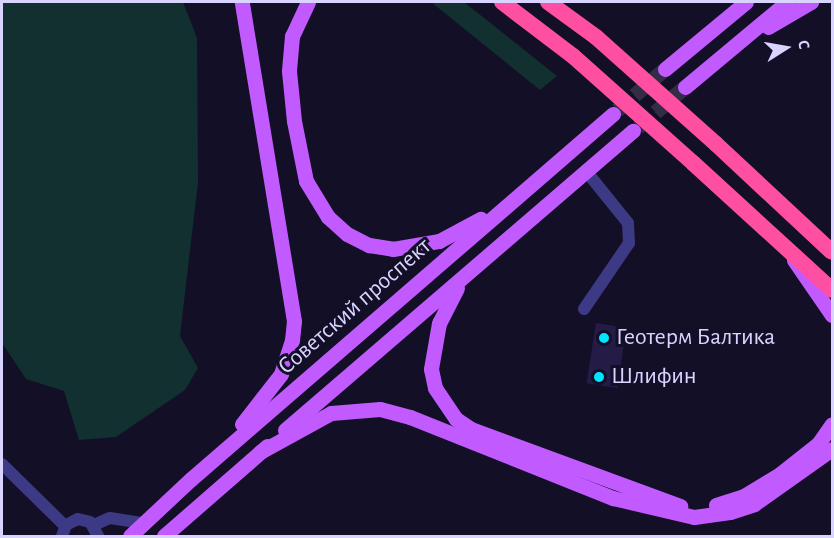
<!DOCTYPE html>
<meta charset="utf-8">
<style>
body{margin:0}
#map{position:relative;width:834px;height:538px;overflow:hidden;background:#130f26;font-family:"Alegreya Sans",sans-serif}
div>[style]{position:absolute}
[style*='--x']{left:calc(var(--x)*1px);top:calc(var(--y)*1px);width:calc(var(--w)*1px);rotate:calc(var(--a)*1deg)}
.green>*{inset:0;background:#12302f}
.building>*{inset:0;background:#241b47;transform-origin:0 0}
.major-tunnel>*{height:15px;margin-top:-7.5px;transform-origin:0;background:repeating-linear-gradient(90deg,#312d47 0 15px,transparent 0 23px)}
.minor>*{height:12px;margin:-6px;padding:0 6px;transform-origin:6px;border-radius:6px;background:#3d3a85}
.major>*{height:15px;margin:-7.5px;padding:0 7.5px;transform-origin:7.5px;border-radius:7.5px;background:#c25bff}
.highway>*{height:16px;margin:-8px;padding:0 8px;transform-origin:8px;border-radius:8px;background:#ff4fa3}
.highway-bridge>*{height:16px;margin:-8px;padding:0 8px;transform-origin:8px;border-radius:8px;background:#ff4fa3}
.dots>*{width:16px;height:16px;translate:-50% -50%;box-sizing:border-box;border:3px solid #130f26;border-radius:50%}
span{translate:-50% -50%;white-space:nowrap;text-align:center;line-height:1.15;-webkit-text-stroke:6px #130f26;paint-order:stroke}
.street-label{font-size:24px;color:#d9d4ff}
.poi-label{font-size:24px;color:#d9d4ff}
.left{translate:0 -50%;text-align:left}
.frame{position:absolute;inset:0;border:3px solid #d9d4ff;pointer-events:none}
.north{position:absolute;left:756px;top:18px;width:60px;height:60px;-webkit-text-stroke:4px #130f26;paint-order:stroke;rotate:79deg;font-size:16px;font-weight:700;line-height:24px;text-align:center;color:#d9d4ff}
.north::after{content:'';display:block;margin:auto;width:21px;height:27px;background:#d9d4ff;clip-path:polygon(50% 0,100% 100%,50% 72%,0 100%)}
</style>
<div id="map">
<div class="green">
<div style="clip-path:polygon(2px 2px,183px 2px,197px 38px,198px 182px,180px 336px,198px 368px,185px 390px,116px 437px,79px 440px,64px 391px,26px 379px,2px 343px)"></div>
<div style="clip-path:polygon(431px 2px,464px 2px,557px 76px,540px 90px)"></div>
</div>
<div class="building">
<div style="left:596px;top:323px;width:31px;height:61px;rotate:9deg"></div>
</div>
<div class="major-tunnel">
<div style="--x:617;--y:110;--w:63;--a:-40.5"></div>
<div style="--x:638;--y:127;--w:62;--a:-40.4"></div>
</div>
<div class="minor">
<div style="--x:584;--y:309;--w:80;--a:-55.7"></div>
<div style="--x:629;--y:243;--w:20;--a:-93"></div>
<div style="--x:628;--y:223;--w:67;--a:-128.9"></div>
<div style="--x:2;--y:464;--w:88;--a:44.5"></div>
<div style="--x:94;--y:525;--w:17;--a:-24"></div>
<div style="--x:110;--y:518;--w:33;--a:9"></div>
<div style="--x:62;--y:536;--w:12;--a:-70"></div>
<div style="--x:66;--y:525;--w:13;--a:-27"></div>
<div style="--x:78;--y:519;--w:12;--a:14"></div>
<div style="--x:90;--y:522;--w:16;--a:60"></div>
</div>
<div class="major">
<div style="--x:308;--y:2;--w:38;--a:115"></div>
<div style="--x:292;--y:36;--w:35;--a:95"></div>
<div style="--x:289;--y:71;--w:50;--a:84.3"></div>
<div style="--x:294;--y:121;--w:61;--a:78.7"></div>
<div style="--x:306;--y:181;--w:42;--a:58.6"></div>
<div style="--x:328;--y:217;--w:25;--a:42"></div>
<div style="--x:347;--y:234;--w:25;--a:27"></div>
<div style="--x:369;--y:245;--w:24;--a:9"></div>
<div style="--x:393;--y:249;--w:47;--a:-9.9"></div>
<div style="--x:439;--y:241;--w:47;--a:-28.2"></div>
<div style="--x:768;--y:27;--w:50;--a:-30.2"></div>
<div style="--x:665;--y:69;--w:105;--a:-39.6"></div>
<div style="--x:685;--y:87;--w:133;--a:-39.8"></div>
<div style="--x:794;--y:260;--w:67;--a:55.4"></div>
<div style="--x:457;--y:288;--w:39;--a:117"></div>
<div style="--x:439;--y:323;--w:47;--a:99.9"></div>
<div style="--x:431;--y:369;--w:19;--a:78"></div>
<div style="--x:435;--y:388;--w:37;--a:56"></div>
<div style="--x:456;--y:419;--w:18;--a:34"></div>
<div style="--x:471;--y:429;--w:223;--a:20.2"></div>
<div style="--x:242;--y:424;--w:63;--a:-52"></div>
<div style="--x:281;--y:374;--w:36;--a:-72"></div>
<div style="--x:292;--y:340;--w:19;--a:-84"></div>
<div style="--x:294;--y:321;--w:323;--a:-99.3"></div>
<div style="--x:285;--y:430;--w:459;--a:-40.7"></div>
<div style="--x:260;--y:452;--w:81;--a:-28.8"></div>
<div style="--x:331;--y:413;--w:49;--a:-4.7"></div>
<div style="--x:380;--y:409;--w:31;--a:15"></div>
<div style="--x:410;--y:417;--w:219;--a:21.8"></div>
<div style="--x:613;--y:498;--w:83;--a:13.2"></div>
<div style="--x:694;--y:517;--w:36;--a:-8"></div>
<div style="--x:730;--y:512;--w:25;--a:-18"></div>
<div style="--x:754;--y:504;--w:95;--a:-35.2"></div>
<div style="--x:716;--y:505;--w:29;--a:-18"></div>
<div style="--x:744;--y:496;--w:42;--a:-31.4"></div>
<div style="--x:780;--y:474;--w:48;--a:-38.3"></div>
<div style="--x:818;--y:444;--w:24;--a:-55"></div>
<div style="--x:130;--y:536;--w:83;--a:-43.1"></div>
<div style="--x:191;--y:479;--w:558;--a:-40.86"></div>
<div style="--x:164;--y:536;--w:137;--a:-41.1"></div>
</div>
<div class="highway">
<div style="--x:502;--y:2;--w:89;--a:37.3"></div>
<div style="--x:548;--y:2;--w:59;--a:36.1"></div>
<div style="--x:716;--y:144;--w:158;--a:43"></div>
<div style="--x:693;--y:163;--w:188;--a:42.4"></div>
</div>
<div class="highway-bridge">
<div style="--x:596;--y:37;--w:161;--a:41.7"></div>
<div style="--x:573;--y:56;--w:161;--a:41.7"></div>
</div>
<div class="dots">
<div style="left:604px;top:338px;background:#00e5ff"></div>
<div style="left:599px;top:377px;background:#00e5ff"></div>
</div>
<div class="street-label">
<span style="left:355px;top:307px;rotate:-41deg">Советский проспект</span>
</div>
<div class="poi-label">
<span class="left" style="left:616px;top:338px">Геотерм Балтика</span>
<span class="left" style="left:611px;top:377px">Шлифин</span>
</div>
<div class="frame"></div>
<div class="north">С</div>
</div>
